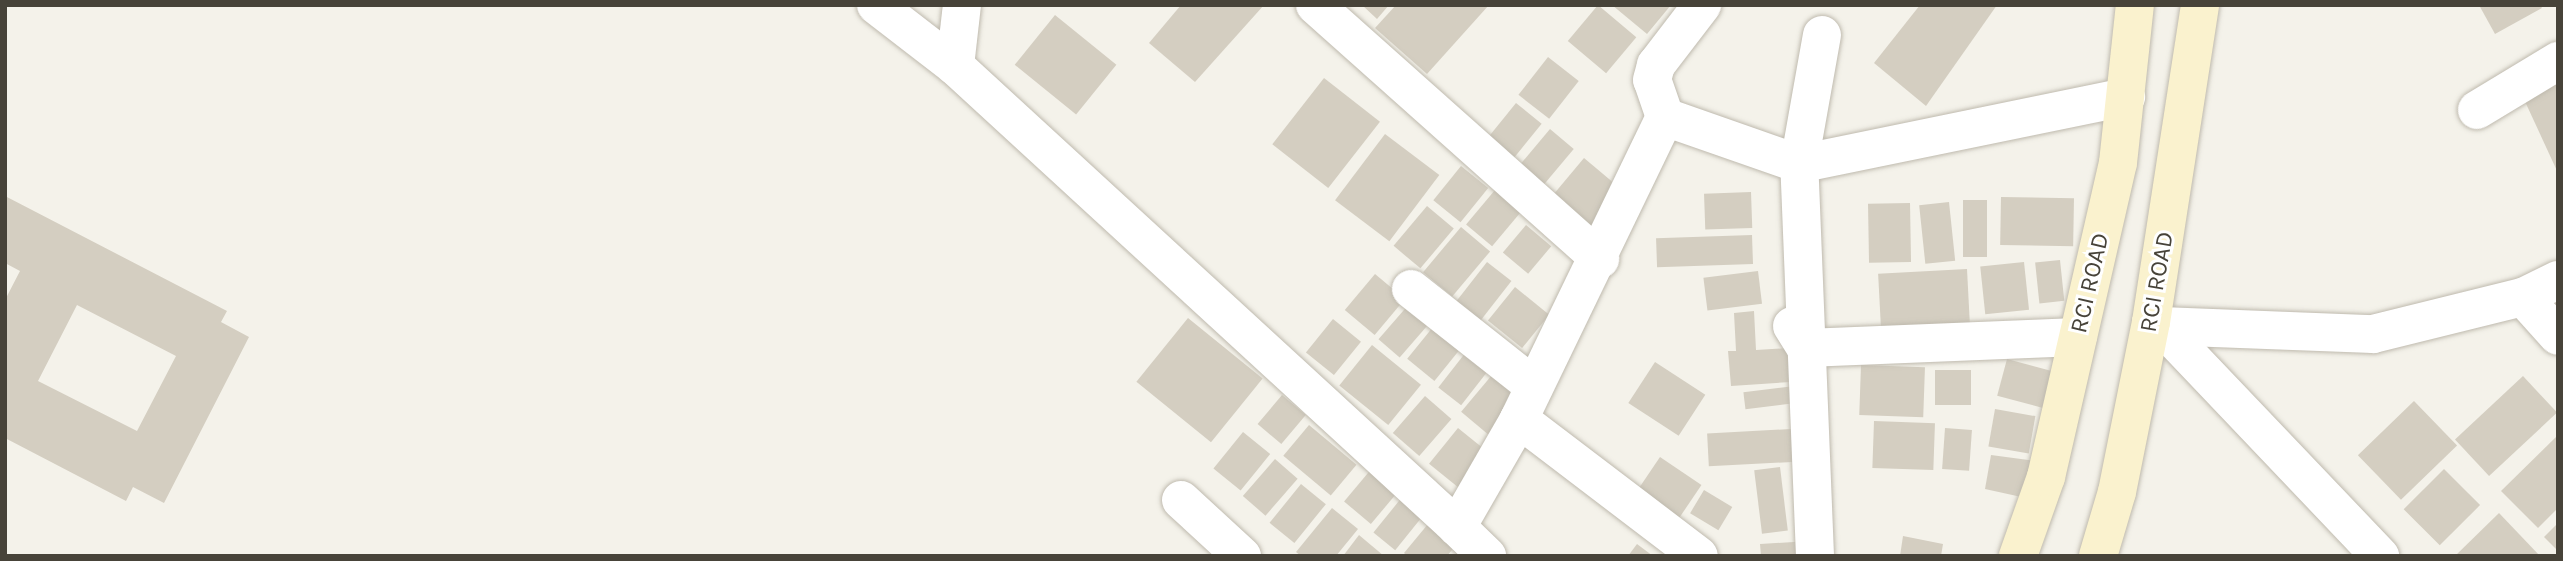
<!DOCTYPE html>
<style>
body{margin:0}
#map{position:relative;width:2563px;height:561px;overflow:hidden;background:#f4f2ea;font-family:Karla,sans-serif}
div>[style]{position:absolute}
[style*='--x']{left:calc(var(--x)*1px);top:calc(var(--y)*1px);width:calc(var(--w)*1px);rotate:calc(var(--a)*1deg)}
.building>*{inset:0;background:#d4cec1;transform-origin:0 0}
.roads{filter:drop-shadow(0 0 2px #bfbaae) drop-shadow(0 0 2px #bfbaae)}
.street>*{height:38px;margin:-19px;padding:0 19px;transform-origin:19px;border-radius:19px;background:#fff}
.secondary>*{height:38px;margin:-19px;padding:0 19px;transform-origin:19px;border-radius:19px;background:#faf2ce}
span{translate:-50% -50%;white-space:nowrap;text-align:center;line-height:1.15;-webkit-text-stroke:6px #fff;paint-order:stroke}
.street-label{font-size:24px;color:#474339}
.frame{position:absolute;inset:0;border:7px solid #474339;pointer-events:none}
</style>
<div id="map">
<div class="building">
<div style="clip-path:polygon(1181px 5px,1264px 5px,1195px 82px,1149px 43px)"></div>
<div style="clip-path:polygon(1362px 5px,1389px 5px,1377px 19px)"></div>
<div style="clip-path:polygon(1396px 5px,1489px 5px,1427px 74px,1375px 28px)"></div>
<div style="left:1598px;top:5px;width:50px;height:47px;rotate:40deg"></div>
<div style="clip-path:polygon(1612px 5px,1671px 5px,1647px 34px)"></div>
<div style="clip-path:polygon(1920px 5px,1997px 5px,1926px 106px,1874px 63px)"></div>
<div style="clip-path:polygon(2479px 5px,2540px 5px,2542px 8px,2495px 34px)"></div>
<div style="left:1055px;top:15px;width:79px;height:64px;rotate:39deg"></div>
<div style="left:1548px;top:57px;width:39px;height:48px;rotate:38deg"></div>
<div style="left:1324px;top:78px;width:71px;height:84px;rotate:38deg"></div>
<div style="clip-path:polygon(2558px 79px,2558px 173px,2522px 95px)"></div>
<div style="left:1516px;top:103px;width:33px;height:45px;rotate:39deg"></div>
<div style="left:1550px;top:129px;width:31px;height:50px;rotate:40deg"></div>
<div style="left:1385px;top:134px;width:68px;height:83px;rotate:37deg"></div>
<div style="left:1584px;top:158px;width:56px;height:55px;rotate:40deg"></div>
<div style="left:1461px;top:166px;width:35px;height:44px;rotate:39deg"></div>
<div style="left:1495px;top:190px;width:34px;height:45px;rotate:40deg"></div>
<div style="left:1751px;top:192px;width:36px;height:47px;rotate:88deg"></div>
<div style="clip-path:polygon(evenodd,5px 196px,227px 311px,221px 322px,249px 337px,164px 503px,133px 487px,126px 501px,5px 438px,5px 300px,20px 271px,5px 263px,5px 196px,77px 305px,176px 356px,137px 431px,38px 381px,77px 305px)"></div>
<div style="left:2001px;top:197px;width:73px;height:48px;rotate:1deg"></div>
<div style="left:1963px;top:200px;width:24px;height:57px"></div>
<div style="left:1949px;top:202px;width:59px;height:30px;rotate:84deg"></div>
<div style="left:1910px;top:203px;width:59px;height:42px;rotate:89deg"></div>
<div style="left:1427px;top:206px;width:35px;height:52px;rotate:40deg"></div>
<div style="left:1526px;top:225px;width:33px;height:36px;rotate:40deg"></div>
<div style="left:1461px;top:227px;width:38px;height:59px;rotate:40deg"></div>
<div style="left:1752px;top:235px;width:29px;height:96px;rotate:88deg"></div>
<div style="left:2060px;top:260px;width:41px;height:25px;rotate:84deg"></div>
<div style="left:1487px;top:262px;width:31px;height:52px;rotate:38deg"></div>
<div style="left:2024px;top:262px;width:48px;height:44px;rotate:84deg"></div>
<div style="left:1967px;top:269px;width:57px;height:89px;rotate:87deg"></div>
<div style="left:1758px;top:271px;width:33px;height:55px;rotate:83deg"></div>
<div style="left:1375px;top:274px;width:39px;height:47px;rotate:40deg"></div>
<div style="left:1515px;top:287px;width:44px;height:43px;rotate:39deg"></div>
<div style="left:1410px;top:303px;width:28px;height:48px;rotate:41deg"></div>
<div style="clip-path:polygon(1754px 311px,1756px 350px,1789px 348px,1791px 382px,1731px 386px,1728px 351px,1736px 351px,1734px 313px)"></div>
<div style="left:1188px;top:318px;width:96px;height:82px;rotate:39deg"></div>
<div style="left:1333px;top:319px;width:36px;height:43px;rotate:39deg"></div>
<div style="left:1433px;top:327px;width:35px;height:41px;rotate:39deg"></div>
<div style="left:1372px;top:345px;width:63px;height:52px;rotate:39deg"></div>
<div style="left:1466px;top:352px;width:29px;height:45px;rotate:38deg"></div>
<div style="left:2007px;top:359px;width:53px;height:38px;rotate:15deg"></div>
<div style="left:1655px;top:362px;width:60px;height:49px;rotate:33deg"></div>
<div style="left:1861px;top:365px;width:64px;height:50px;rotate:2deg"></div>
<div style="left:1935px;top:370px;width:36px;height:35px"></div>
<div style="left:1492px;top:375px;width:40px;height:48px;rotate:40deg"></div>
<div style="left:2523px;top:376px;width:50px;height:93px;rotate:47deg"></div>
<div style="left:1795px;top:386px;width:17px;height:52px;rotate:83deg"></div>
<div style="left:1282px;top:395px;width:31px;height:38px;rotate:40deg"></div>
<div style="left:1425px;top:396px;width:35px;height:49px;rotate:41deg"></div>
<div style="left:2414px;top:401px;width:62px;height:78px;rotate:46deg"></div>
<div style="left:1995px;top:409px;width:41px;height:38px;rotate:10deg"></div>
<div style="left:1874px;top:421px;width:61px;height:47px;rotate:2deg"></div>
<div style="left:1309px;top:425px;width:62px;height:40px;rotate:40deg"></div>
<div style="left:1458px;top:428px;width:41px;height:46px;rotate:39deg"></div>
<div style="left:1945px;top:428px;width:27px;height:41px;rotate:4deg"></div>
<div style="left:1791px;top:429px;width:33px;height:84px;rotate:87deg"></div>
<div style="left:1243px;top:432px;width:35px;height:47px;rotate:39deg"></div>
<div style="clip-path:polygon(2558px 435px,2558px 508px,2538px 528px,2501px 491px)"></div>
<div style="clip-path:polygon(1991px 455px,2035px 461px,2026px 498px,1985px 489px)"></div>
<div style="left:1660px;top:457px;width:50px;height:42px;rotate:34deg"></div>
<div style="left:1275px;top:459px;width:30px;height:49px;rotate:41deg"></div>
<div style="left:1373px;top:467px;width:35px;height:45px;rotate:40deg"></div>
<div style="left:1780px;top:467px;width:64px;height:26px;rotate:83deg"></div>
<div style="left:2444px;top:469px;width:51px;height:57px;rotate:45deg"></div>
<div style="left:1301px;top:484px;width:32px;height:50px;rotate:39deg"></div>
<div style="left:1704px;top:490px;width:33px;height:27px;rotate:31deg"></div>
<div style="left:1403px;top:496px;width:28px;height:47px;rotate:39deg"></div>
<div style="clip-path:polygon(1332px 508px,1358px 529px,1336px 556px,1301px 556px,1296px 552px)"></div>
<div style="clip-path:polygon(2499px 513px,2540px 556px,2455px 556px)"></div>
<div style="clip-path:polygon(1433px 518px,1460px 540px,1447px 556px,1407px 556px,1404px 553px)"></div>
<div style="clip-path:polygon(2558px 523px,2558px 551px,2544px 537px)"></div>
<div style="clip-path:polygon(1359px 535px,1384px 556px,1343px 556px)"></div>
<div style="clip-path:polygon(1903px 536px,1943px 544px,1941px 556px,1900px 556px)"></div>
<div style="clip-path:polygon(1809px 541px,1810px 556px,1761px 556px,1760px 544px)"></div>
<div style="clip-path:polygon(1637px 544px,1653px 556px,1628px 556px)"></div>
</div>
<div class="roads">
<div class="street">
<div style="--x:876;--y:5;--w:100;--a:37.7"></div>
<div style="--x:955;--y:66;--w:682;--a:42.56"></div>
<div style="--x:1457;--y:527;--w:125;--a:-60.1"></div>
<div style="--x:1519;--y:419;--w:335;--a:-64.2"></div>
<div style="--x:1665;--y:117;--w:142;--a:19.3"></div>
<div style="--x:1799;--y:164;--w:334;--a:-11.6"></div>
<div style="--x:1315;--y:5;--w:382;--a:41.7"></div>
<div style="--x:955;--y:66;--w:61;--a:-83.5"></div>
<div style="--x:2477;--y:110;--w:95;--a:-31.2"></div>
<div style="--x:1665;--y:117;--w:39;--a:-109"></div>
<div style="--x:1652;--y:80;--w:16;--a:-75"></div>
<div style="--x:1656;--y:65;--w:76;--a:-52.5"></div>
<div style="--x:1411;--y:289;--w:157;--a:38.3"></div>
<div style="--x:2523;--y:297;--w:52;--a:48.1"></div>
<div style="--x:2151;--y:322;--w:11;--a:22"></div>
<div style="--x:2161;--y:326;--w:318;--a:46.4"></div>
<div style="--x:1792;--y:326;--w:26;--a:58"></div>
<div style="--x:1806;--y:348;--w:272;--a:-2.3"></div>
<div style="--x:2161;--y:326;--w:212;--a:2.2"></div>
<div style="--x:2373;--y:334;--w:154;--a:-13.9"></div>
<div style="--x:2523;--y:297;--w:39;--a:-26"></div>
<div style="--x:1519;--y:419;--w:226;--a:37.3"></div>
<div style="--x:1181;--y:500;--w:83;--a:42.6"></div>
<div style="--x:1457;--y:527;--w:42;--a:44"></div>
<div style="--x:1815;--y:556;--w:392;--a:-92.3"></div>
<div style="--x:1799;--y:164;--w:131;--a:-79.9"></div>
</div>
<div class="secondary">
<div style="--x:2018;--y:556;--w:84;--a:-70.5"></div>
<div style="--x:2046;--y:477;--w:322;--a:-77.1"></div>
<div style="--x:2118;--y:163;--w:159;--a:-83.9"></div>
<div style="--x:2098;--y:556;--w:67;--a:-73.5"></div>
<div style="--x:2117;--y:492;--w:173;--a:-78.7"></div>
<div style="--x:2151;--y:322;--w:321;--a:-81.2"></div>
</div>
</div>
<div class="street-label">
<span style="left:2157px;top:282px;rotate:-80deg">RCI ROAD</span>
<span style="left:2090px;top:283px;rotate:-77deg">RCI ROAD</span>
</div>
<div class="frame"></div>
</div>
